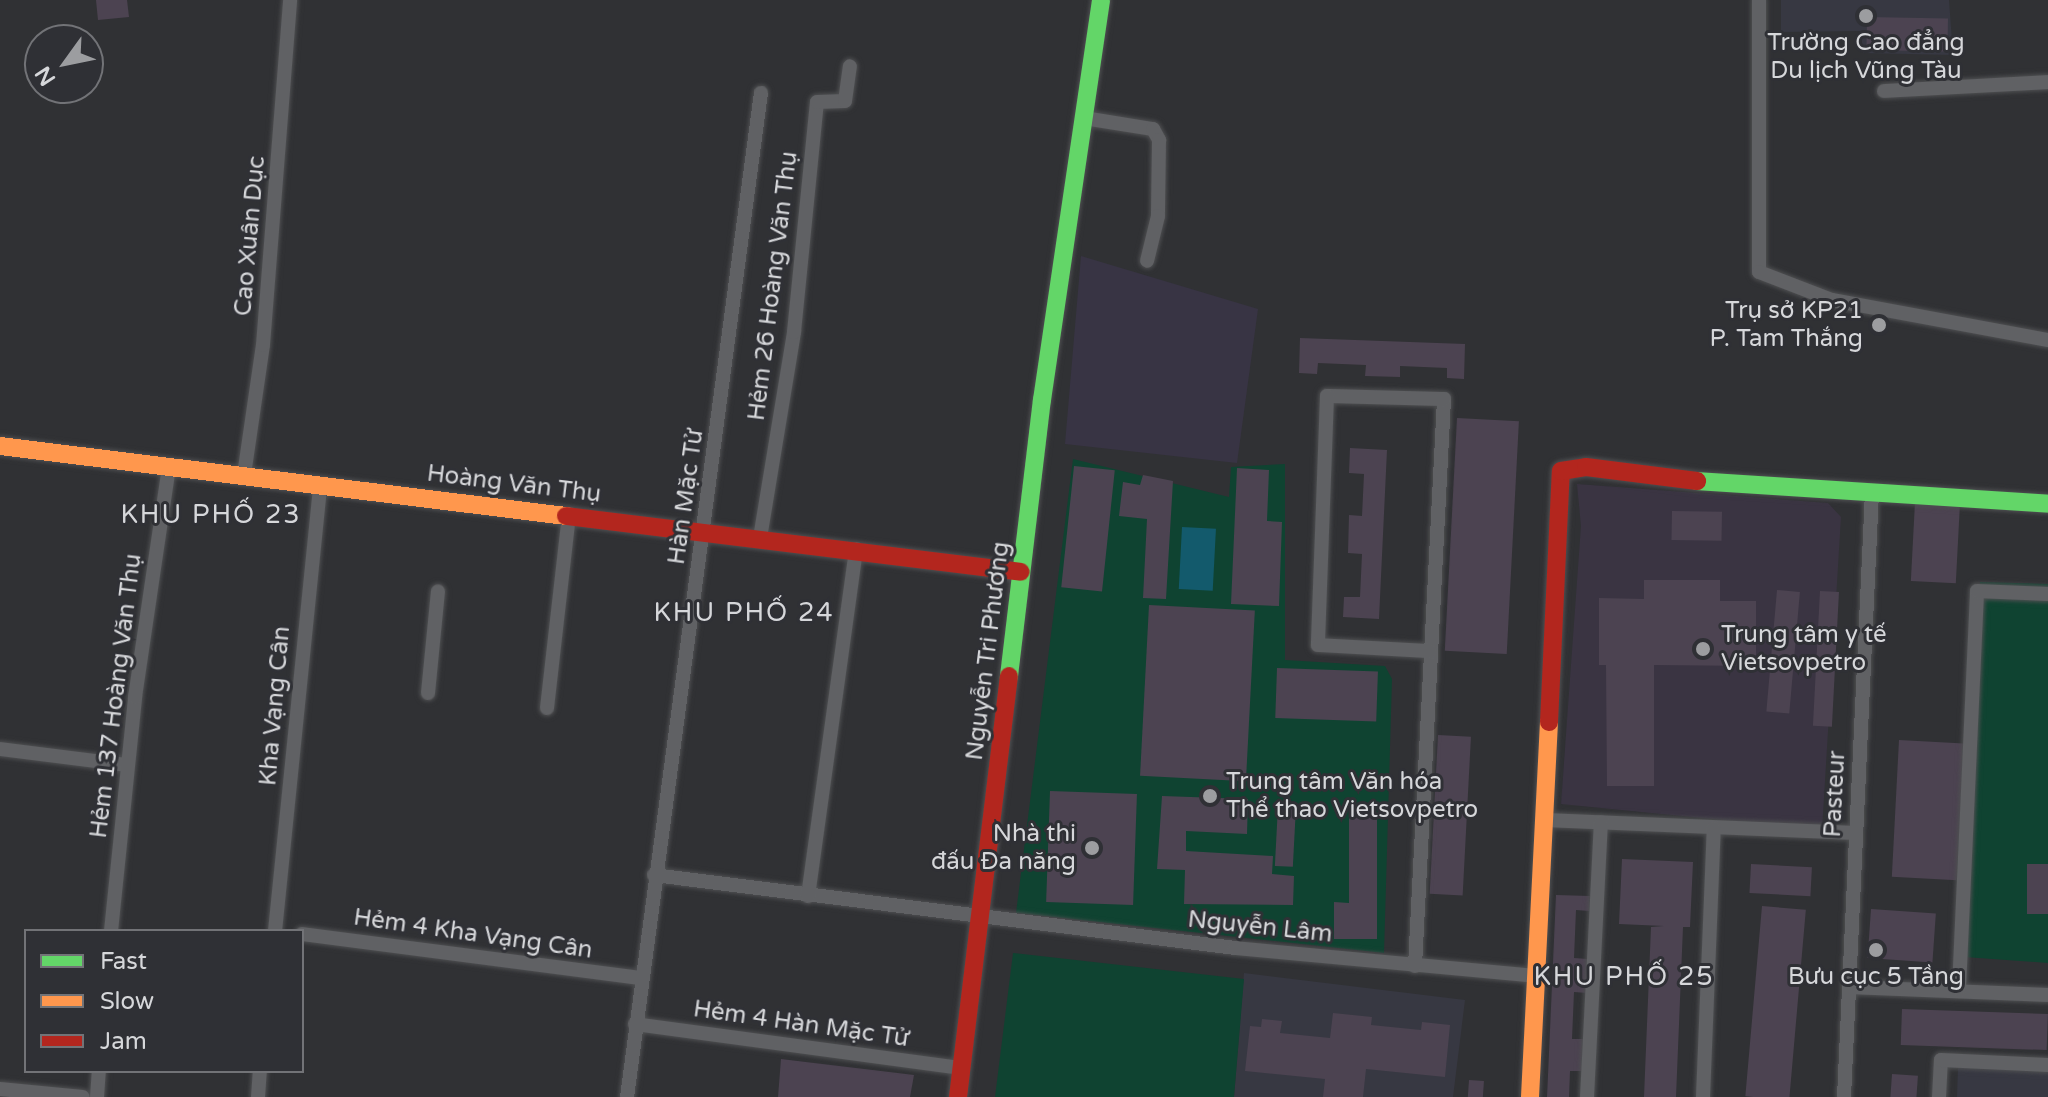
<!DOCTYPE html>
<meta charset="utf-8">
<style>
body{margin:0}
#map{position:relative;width:2048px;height:1097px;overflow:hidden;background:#303134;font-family:"Varela Round",sans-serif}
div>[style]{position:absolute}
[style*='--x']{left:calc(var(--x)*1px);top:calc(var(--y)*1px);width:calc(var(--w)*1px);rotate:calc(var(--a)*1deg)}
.commercial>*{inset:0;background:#383444}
.built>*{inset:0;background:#373842}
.medical>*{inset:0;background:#3a3442}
.green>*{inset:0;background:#0f4331}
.water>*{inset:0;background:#135a6c;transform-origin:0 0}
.building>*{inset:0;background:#4c4351;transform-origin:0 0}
.roads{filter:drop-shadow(0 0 2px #4e4f51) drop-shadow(0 0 2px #4e4f51)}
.street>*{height:14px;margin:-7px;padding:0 7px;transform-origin:7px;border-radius:7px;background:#606164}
.fast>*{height:18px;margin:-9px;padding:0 9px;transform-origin:9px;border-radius:9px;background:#63d668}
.slow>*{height:18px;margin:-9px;padding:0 9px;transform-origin:9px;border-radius:9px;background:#ff974d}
.jam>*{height:18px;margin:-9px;padding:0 9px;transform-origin:9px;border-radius:9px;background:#b3261e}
.dots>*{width:22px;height:22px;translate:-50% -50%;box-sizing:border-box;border:4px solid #2f3035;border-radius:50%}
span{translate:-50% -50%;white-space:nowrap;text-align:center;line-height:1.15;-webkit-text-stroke:6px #2f3035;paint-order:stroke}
.poi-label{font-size:24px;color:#d6d7da}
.right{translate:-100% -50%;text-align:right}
.left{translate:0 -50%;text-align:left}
.street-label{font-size:24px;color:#d6d7da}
.neighbourhood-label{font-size:26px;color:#d6d7da;letter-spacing:2px}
.legend{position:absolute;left:24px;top:929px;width:280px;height:144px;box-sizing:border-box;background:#2f3035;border:2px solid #727377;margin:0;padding:10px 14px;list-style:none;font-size:24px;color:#d6d7da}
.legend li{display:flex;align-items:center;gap:16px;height:40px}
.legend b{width:40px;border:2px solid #727377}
.north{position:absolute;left:24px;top:24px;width:80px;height:80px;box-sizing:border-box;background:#2f3035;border:2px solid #727377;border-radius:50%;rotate:237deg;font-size:22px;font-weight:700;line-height:32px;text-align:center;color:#d6d7da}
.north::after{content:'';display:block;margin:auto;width:28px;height:36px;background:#9c9da0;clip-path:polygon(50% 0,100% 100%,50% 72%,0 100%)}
</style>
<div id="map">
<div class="commercial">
<div style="clip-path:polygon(1081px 256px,1258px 309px,1237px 463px,1065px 444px)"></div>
</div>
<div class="built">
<div style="clip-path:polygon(1781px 0,1949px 0,1953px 55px,1863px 53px,1861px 31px,1781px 32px)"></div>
<div style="clip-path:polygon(1244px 973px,1465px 1000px,1453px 1097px,1234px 1097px)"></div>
<div style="clip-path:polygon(1958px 1067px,2048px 1072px,2048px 1097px,1957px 1097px)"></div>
</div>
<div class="medical">
<div style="clip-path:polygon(1577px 484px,1828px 503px,1841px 517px,1822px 830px,1561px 804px,1581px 526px)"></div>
</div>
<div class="green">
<div style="clip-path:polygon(1073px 459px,1229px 497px,1231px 467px,1285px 464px,1285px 660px,1385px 666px,1392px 679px,1384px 953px,1016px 913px)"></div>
<div style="clip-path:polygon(1980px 582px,2048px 584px,2048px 963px,1965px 957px)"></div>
<div style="clip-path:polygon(1013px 953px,1244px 979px,1234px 1097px,995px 1097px)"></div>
</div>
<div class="water">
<div style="left:1182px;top:527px;width:34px;height:62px;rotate:3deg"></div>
</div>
<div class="building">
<div style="clip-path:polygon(96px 0,127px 0,129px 17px,98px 20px)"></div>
<div style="left:1867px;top:17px;width:81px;height:33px;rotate:1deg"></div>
<div style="clip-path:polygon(1300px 338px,1465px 344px,1464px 379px,1447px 378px,1447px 368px,1400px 366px,1400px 377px,1365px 376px,1366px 365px,1318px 363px,1317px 374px,1299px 373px)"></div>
<div style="left:1457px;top:418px;width:62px;height:233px;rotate:3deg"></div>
<div style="clip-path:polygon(1350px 448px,1387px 450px,1379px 619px,1343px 617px,1344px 597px,1360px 597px,1362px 554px,1348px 553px,1349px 515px,1362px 516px,1364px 474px,1349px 473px)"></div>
<div style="left:1074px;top:466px;width:41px;height:122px;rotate:6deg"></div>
<div style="clip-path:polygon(1237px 468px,1269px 470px,1267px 521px,1282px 522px,1279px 606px,1231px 604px)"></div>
<div style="clip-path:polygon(1143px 475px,1173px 481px,1166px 599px,1143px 598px,1147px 519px,1119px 516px,1123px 482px,1140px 485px)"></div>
<div style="left:1915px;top:502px;width:45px;height:79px;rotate:3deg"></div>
<div style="left:1672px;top:511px;width:50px;height:29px;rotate:1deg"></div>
<div style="clip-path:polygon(1644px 580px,1720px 580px,1720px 601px,1756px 601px,1756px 666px,1654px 665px,1654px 786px,1607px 786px,1606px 665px,1599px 665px,1599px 598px,1644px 599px)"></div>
<div style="left:1777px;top:590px;width:23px;height:122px;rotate:5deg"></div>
<div style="left:1820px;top:591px;width:19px;height:135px;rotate:3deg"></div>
<div style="left:1149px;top:605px;width:106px;height:171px;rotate:3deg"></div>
<div style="left:1277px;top:668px;width:101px;height:50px;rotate:2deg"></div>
<div style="left:1438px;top:735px;width:33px;height:159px;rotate:3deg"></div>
<div style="left:1899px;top:740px;width:65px;height:137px;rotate:3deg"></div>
<div style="left:1050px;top:791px;width:87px;height:111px;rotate:2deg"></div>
<div style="clip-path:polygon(1162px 796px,1248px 799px,1247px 834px,1186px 831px,1186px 851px,1273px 856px,1272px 874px,1294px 876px,1293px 905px,1184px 904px,1185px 870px,1157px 869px)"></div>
<div style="left:1278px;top:806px;width:18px;height:60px;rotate:3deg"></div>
<div style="clip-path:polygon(1349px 816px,1377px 816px,1377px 939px,1334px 939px,1334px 902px,1349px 903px)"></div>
<div style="clip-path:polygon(1622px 859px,1693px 862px,1690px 927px,1683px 927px,1676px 1097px,1644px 1097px,1651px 927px,1664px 926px,1619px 924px)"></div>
<div style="left:1751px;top:864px;width:61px;height:29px;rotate:3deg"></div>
<div style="left:2027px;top:864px;width:21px;height:50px"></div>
<div style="clip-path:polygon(1556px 895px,1590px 896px,1589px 911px,1576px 910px,1574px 958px,1588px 959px,1587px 993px,1574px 992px,1572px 1039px,1583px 1039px,1582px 1071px,1570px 1071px,1569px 1097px,1547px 1097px)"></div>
<div style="left:1762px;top:906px;width:44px;height:191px;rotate:5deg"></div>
<div style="left:1871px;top:909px;width:65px;height:49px;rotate:4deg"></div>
<div style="left:1902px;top:1009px;width:146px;height:36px;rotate:2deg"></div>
<div style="clip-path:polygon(1333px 1013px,1372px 1017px,1371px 1025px,1421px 1030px,1422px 1022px,1450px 1025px,1445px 1077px,1366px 1069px,1363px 1097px,1323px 1097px,1325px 1079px,1245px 1071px,1250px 1026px,1261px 1027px,1262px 1019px,1282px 1021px,1280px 1033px,1330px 1038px)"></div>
<div style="clip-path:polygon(781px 1059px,914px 1075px,910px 1097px,778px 1097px)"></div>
<div style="left:1892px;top:1074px;width:26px;height:23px;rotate:4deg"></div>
<div style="left:1469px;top:1080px;width:15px;height:17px;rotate:4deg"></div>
</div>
<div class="roads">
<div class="street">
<div style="--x:1759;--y:0;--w:272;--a:90"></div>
<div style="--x:1759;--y:272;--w:78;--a:21"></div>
<div style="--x:1832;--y:300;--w:220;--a:10.5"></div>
<div style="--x:1884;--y:91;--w:164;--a:-3.1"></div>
<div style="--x:1084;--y:118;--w:70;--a:9.1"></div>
<div style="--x:1153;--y:129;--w:13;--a:61"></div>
<div style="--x:1159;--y:140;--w:76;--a:90.8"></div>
<div style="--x:1158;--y:216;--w:46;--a:103.7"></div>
<div style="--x:244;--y:475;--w:131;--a:-81.7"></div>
<div style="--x:263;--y:345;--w:346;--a:-85.5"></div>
<div style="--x:760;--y:538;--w:209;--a:-80.6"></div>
<div style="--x:794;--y:332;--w:231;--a:-84.3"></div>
<div style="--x:817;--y:102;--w:28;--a:-2"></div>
<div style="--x:845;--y:101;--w:35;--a:-82"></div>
<div style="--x:428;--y:693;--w:102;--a:-84.4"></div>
<div style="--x:547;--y:708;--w:195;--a:-83.5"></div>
<div style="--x:0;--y:749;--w:128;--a:7.2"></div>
<div style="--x:1546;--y:820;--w:309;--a:2.4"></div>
<div style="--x:654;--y:875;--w:586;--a:7.16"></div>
<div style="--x:1235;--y:948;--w:303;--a:5.3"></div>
<div style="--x:808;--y:896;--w:350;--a:-82.1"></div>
<div style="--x:111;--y:931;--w:235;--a:-84.1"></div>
<div style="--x:135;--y:697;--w:232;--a:-81.6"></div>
<div style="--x:275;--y:931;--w:448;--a:-84.2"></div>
<div style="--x:302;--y:934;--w:340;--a:7.4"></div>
<div style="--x:1415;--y:966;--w:568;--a:-87.07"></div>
<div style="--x:1444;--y:399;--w:117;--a:-178.5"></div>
<div style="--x:1327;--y:396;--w:249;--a:92.1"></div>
<div style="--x:1318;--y:645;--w:112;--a:3.1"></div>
<div style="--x:1850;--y:987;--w:198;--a:2.3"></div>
<div style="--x:1959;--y:989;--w:398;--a:-87.4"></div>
<div style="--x:1977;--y:591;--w:71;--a:2.4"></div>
<div style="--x:635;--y:1024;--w:330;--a:7.7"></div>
<div style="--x:0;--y:1089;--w:83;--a:5.5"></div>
<div style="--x:97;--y:1097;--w:26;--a:-86"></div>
<div style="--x:258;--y:1097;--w:26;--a:-86"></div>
<div style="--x:627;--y:1097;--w:1013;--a:-82.4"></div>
<div style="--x:1587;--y:1097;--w:275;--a:-87.1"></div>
<div style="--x:1703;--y:1097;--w:269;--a:-87.7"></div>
<div style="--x:1844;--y:1097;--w:605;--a:-87.35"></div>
<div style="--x:1939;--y:1097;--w:37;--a:-87"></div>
<div style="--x:1941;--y:1060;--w:107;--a:2.7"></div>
</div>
<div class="fast">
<div style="--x:1697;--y:481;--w:352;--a:3.7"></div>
<div style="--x:1009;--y:676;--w:278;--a:-83.2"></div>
<div style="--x:1042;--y:400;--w:404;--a:-81.6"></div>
</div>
<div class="slow">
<div style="--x:0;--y:446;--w:570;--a:7.05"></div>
<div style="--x:1530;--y:1097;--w:375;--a:-87.1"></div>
</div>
<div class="jam">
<div style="--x:566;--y:516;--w:458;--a:7"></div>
<div style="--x:1549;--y:722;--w:251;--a:-87.3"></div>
<div style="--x:1561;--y:471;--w:25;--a:-9"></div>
<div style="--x:1586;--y:467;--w:112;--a:7.2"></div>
<div style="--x:958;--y:1097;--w:424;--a:-83.1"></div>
</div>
</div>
<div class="dots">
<div style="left:1866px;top:16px;background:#9c9da0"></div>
<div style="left:1879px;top:325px;background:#9c9da0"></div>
<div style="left:1703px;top:649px;background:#9c9da0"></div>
<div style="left:1210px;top:796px;background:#9c9da0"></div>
<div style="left:1092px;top:848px;background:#9c9da0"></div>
<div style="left:1876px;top:950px;background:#9c9da0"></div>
</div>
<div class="poi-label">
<span style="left:1866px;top:57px">Trường Cao đẳng<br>Du lịch Vũng Tàu</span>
<span class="right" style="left:1863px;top:325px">Trụ sở KP21<br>P. Tam Thắng</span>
<span class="left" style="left:1721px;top:649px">Trung tâm y tế<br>Vietsovpetro</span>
<span class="left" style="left:1226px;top:796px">Trung tâm Văn hóa<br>Thể thao Vietsovpetro</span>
<span class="right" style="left:1076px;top:848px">Nhà thi<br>đấu Đa năng</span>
<span style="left:1876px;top:977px">Bưu cục 5 Tầng</span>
</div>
<div class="street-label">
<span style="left:250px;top:236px;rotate:-85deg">Cao Xuân Dục</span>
<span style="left:773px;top:286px;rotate:-83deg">Hẻm 26 Hoàng Văn Thụ</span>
<span style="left:514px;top:484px;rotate:7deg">Hoàng Văn Thụ</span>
<span style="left:686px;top:497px;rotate:-82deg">Hàn Mặc Tử</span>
<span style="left:988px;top:651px;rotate:-83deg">Nguyễn Tri Phương</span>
<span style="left:116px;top:696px;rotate:-83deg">Hẻm 137 Hoàng Văn Thụ</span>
<span style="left:275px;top:706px;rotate:-85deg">Kha Vạng Cân</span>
<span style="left:1835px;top:794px;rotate:-87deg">Pasteur</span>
<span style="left:1260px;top:927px;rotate:6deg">Nguyễn Lâm</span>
<span style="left:473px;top:934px;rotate:8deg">Hẻm 4 Kha Vạng Cân</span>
<span style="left:801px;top:1024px;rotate:8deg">Hẻm 4 Hàn Mặc Tử</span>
</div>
<div class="neighbourhood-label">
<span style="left:211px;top:515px">KHU PHỐ 23</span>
<span style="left:744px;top:613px">KHU PHỐ 24</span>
<span style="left:1624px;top:977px">KHU PHỐ 25</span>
</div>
<ul class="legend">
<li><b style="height:10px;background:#63d668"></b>Fast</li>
<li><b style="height:10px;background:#ff974d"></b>Slow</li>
<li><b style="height:10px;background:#b3261e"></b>Jam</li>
</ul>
<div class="north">N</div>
</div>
